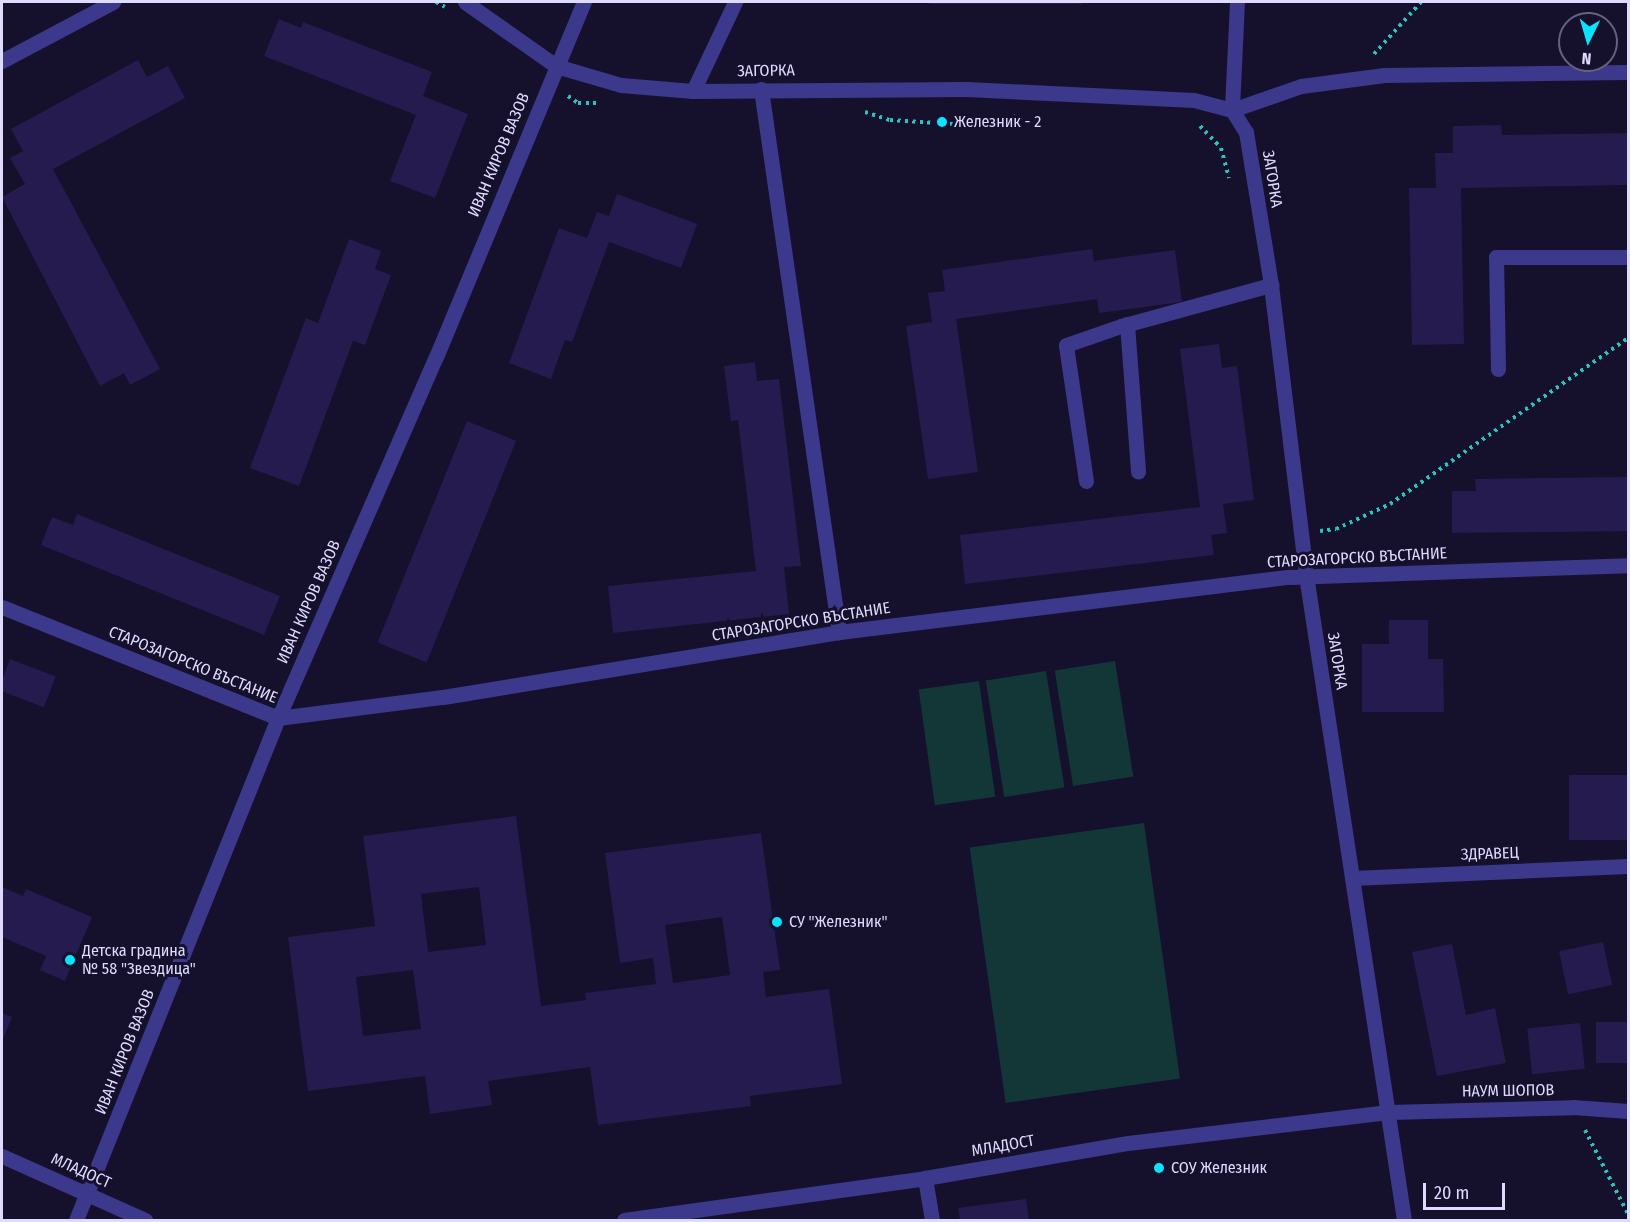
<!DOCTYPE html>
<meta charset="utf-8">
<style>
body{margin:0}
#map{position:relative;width:1630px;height:1222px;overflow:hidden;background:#15102c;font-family:"Fira Sans Condensed",sans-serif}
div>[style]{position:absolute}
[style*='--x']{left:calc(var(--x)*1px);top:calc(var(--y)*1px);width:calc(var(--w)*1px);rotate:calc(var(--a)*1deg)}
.green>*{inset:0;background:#123736;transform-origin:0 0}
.building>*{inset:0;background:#261b4e;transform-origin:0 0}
.path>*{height:4px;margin-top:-2px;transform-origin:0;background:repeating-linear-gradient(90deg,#2ac4bc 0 3px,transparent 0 7.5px)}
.minor>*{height:15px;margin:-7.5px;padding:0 7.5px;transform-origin:7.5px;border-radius:7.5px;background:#3c398d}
.dots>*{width:16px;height:16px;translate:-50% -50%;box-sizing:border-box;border:3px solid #15102c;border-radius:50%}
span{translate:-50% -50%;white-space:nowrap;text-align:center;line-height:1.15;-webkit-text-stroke:6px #15102c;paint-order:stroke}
.street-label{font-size:16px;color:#dfdbff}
.poi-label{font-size:16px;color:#dfdbff}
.left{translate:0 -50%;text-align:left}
.frame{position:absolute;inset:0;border:3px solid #dfdbff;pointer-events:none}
.north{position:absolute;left:1558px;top:12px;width:60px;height:60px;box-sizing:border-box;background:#15102c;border:2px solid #666180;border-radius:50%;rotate:185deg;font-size:16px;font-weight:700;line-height:24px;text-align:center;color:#dfdbff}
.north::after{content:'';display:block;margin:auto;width:21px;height:27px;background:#07e4ff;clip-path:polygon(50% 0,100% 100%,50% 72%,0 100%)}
.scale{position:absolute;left:1423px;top:1183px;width:82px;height:27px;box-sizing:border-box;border:3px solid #dfdbff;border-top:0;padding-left:8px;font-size:18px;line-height:21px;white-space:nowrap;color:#dfdbff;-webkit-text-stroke:4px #15102c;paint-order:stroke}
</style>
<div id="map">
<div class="green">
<div style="left:1115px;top:661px;width:117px;height:61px;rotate:81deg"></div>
<div style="left:1046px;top:671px;width:118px;height:61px;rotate:81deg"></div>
<div style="left:979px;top:681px;width:117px;height:61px;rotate:82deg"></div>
<div style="left:1144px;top:823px;width:258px;height:176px;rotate:82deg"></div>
</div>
<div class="building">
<div style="left:929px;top:2px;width:153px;height:2px"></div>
<div style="clip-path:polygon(279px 19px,301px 28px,303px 22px,432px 72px,423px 96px,468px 114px,435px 198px,390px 181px,416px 115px,264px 56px)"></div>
<div style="clip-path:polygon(138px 60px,147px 77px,168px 66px,185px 98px,53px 169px,160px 369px,130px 385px,124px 373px,100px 386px,2px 197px,25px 184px,10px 158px,23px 151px,11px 129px)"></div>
<div style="clip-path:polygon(1501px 125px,1502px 135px,1628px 133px,1628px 185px,1461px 188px,1464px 344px,1412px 345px,1409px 188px,1436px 188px,1435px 153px,1453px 153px,1453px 126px)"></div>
<div style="clip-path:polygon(617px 194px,697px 224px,681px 268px,609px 242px,572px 342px,565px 340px,551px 379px,509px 363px,559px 228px,587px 238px,597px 212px,609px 216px)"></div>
<div style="clip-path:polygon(349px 239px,381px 251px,375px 269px,391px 275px,365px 345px,353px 341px,299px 486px,250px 468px,306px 318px,318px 323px)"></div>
<div style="clip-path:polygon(1092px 249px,1094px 261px,1175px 250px,1182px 302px,1099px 313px,1097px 299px,956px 319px,978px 472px,928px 479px,906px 326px,932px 322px,928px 293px,945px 291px,942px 270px)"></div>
<div style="clip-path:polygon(1219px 344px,1222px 368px,1237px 366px,1254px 500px,1223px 504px,1227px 533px,1211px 535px,1214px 555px,965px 584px,960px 535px,1200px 507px,1180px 349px)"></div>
<div style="clip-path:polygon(755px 362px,757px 381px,779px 379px,801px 566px,784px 567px,789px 614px,613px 633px,608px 586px,756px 571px,738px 420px,731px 421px,724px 366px)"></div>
<div style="left:467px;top:421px;width:53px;height:239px;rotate:22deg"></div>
<div style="clip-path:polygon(1628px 477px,1628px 531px,1452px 533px,1452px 491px,1476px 491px,1475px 479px)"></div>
<div style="clip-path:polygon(77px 514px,280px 596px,264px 635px,41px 545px,52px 517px,73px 525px)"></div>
<div style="clip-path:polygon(1389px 620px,1428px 620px,1428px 659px,1443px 659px,1444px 712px,1362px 712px,1362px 644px,1389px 644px)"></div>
<div style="left:10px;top:659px;width:49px;height:33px;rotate:21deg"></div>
<div style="left:1628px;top:775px;width:65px;height:59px;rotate:90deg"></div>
<div style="clip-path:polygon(evenodd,516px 816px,541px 1006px,586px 1000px,585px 993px,656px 984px,653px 958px,620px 963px,605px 853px,761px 833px,780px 970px,763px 972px,766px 997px,829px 989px,842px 1084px,750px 1096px,751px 1106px,598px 1125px,590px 1067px,488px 1081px,492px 1105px,430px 1114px,425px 1076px,308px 1091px,288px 937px,375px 926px,363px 836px,516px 816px,479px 887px,486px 945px,428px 952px,421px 894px,479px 887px,516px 816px,722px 917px,730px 975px,673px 983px,665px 925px,722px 917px,516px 816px,413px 970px,421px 1029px,363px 1036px,356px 977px,413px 970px)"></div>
<div style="clip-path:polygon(2px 887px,23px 896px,26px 889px,92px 917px,65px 981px,40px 970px,46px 956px,2px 937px)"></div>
<div style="left:1603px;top:942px;width:44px;height:45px;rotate:78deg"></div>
<div style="clip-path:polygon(1452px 944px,1466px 1015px,1495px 1008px,1506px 1063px,1437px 1076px,1412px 952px)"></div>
<div style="clip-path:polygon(2px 1013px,12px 1017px,2px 1042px)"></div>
<div style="left:1596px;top:1022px;width:32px;height:41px"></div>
<div style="left:1580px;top:1023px;width:46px;height:53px;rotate:84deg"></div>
<div style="clip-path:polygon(1026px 1199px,1029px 1220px,960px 1220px,958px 1208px)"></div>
</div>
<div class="path">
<div style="--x:436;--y:2;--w:10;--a:29"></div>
<div style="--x:1374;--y:54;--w:70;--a:-47.9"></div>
<div style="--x:568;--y:96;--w:12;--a:35"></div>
<div style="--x:578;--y:103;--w:22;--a:0"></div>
<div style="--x:865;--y:112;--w:26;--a:18"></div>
<div style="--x:890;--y:120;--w:94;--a:3.7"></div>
<div style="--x:984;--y:126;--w:37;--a:-17"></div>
<div style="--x:1200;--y:126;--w:30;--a:46"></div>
<div style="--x:1221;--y:148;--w:31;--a:75"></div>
<div style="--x:1320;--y:531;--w:16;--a:-7"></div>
<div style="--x:1336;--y:529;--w:60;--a:-24.8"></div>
<div style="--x:1390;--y:504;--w:290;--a:-34.9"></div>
<div style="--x:1585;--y:1130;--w:94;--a:62.9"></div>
</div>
<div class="minor">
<div style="--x:465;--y:2;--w:111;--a:35.1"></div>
<div style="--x:556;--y:66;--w:68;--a:16.3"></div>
<div style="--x:621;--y:85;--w:72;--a:4.8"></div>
<div style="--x:693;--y:91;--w:274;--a:-0.4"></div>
<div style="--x:967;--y:89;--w:227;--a:2.8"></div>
<div style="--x:1194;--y:100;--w:39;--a:15"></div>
<div style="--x:1232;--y:110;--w:26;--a:58"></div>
<div style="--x:1246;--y:132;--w:155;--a:80.7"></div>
<div style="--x:1271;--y:285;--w:292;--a:83.1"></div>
<div style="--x:1306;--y:575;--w:652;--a:81.36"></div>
<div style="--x:1237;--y:2;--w:108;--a:92.7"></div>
<div style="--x:1232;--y:110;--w:73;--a:-19.2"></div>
<div style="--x:1301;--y:86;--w:84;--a:-7.5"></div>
<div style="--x:1384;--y:75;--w:244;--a:-0.7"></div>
<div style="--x:2;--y:61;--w:126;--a:-28"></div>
<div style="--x:761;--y:89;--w:549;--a:81.83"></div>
<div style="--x:693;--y:91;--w:98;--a:-64.7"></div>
<div style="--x:1127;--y:324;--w:148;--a:85.7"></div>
<div style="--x:1498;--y:369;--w:112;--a:-91"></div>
<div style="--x:1496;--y:257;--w:132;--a:0"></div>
<div style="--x:1086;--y:481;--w:137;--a:-98.4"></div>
<div style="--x:1066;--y:345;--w:58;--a:-19.1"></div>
<div style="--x:1121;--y:326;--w:156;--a:-15.3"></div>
<div style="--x:2;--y:607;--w:297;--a:21.9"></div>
<div style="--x:278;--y:718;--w:166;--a:-7.3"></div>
<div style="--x:443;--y:697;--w:401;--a:-9.3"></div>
<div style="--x:839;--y:632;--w:454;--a:-7"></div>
<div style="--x:1290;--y:577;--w:338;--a:-2"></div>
<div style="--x:1352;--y:878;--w:276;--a:-2.5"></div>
<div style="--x:2;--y:1156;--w:157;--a:24.1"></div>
<div style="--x:925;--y:1178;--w:43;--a:80.5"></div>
<div style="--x:76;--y:1220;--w:541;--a:-68.08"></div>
<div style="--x:278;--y:718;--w:394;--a:-66.4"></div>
<div style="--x:436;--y:357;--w:385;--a:-67.4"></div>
<div style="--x:624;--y:1220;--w:304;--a:-7.9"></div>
<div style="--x:925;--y:1178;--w:206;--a:-9.8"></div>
<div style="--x:1128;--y:1143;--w:262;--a:-6.8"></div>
<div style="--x:1388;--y:1112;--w:185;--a:-1.5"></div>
<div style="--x:1573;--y:1107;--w:55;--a:4.2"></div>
</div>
<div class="dots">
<div style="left:942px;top:122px;background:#07e4ff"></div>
<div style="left:777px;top:922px;background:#07e4ff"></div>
<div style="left:70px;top:960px;background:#07e4ff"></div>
<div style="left:1159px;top:1168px;background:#07e4ff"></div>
</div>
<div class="street-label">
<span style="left:766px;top:71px;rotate:-1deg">ЗАГОРКА</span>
<span style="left:499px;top:155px;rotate:-67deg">ИВАН КИРОВ ВАЗОВ</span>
<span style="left:1272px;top:179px;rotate:81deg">ЗАГОРКА</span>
<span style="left:1357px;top:558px;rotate:-3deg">СТАРОЗАГОРСКО ВЪСТАНИЕ</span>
<span style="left:309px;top:602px;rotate:-66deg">ИВАН КИРОВ ВАЗОВ</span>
<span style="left:801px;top:622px;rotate:-9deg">СТАРОЗАГОРСКО ВЪСТАНИЕ</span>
<span style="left:1337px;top:661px;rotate:81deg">ЗАГОРКА</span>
<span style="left:193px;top:665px;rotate:22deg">СТАРОЗАГОРСКО ВЪСТАНИЕ</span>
<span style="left:1490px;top:854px;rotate:-2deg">ЗДРАВЕЦ</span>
<span style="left:125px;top:1052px;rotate:-68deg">ИВАН КИРОВ ВАЗОВ</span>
<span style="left:1508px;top:1091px;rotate:-1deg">НАУМ ШОПОВ</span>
<span style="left:1003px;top:1146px;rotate:-10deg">МЛАДОСТ</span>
<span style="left:81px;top:1171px;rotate:24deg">МЛАДОСТ</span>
</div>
<div class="poi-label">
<span class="left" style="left:954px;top:122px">Железник - 2</span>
<span class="left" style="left:789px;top:922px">СУ "Железник"</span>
<span class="left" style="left:82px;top:960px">Детска градина<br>№ 58 "Звездица"</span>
<span class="left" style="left:1171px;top:1168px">СОУ Железник</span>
</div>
<div class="frame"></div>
<div class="north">N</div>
<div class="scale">20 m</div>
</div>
